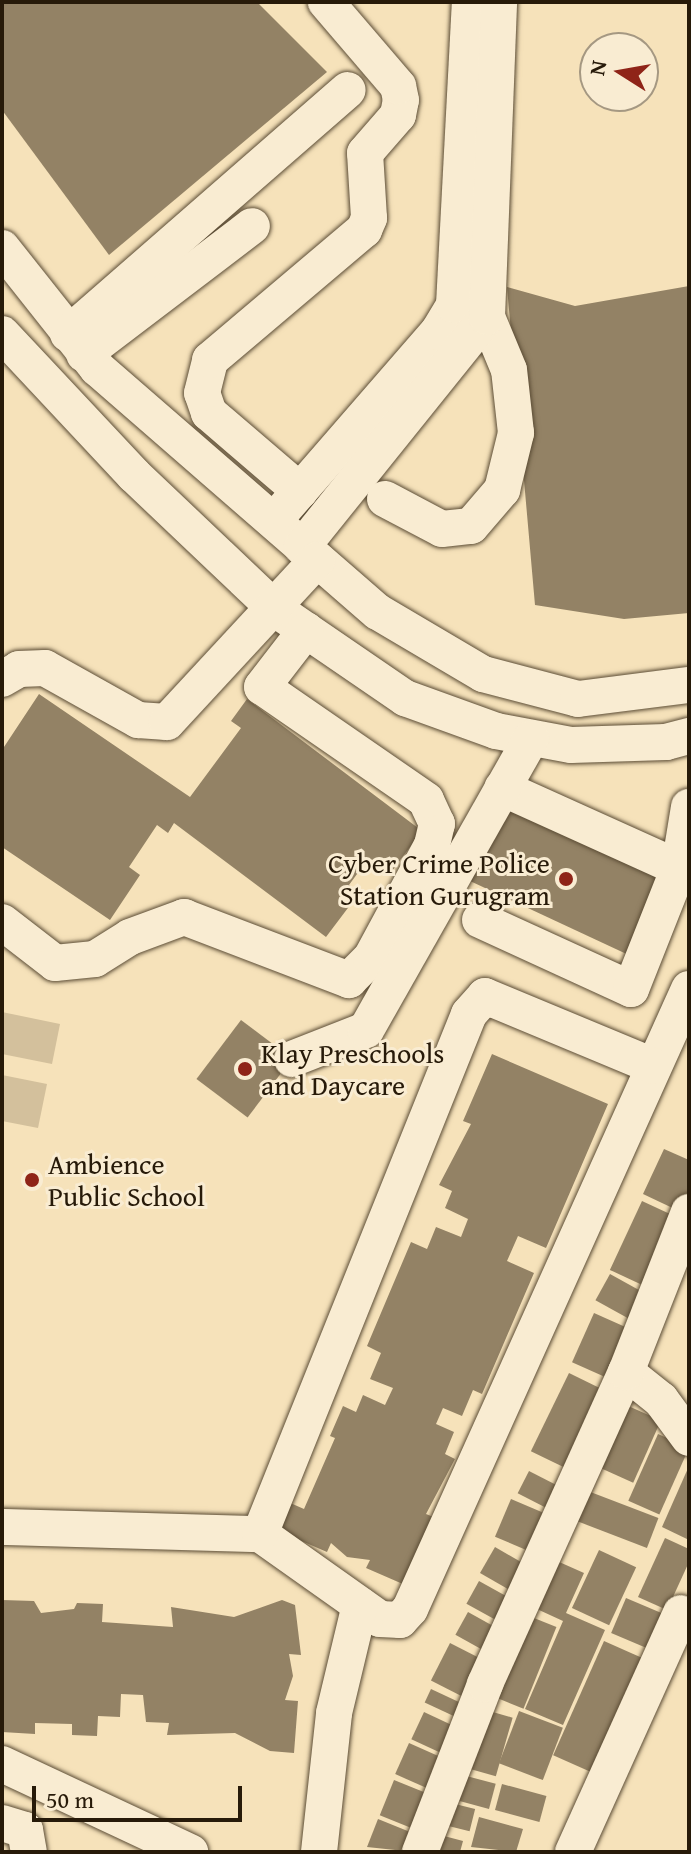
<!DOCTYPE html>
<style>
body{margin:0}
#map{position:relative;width:691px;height:1854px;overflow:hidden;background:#f6e2ba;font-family:"Gentium Book Plus",serif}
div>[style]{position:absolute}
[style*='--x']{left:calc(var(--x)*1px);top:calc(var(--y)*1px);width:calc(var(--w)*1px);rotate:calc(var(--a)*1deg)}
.green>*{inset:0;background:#d3c09c}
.building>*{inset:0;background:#938265;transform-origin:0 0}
.roads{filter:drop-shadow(0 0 2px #5b4c35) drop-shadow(0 0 2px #5b4c35)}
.minor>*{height:36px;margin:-18px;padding:0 18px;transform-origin:18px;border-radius:18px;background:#f9ecd2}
.dots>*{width:22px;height:22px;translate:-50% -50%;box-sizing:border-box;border:4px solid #f9ecd2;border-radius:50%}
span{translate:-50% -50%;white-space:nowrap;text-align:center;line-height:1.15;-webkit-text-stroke:6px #f9ecd2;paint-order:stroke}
.poi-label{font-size:28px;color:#271a09}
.right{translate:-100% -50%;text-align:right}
.left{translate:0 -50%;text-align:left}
.frame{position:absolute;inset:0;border:4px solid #271a09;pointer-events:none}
.north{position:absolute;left:579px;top:32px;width:80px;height:80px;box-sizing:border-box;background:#f9ecd2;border:2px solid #a59882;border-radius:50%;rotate:281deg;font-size:22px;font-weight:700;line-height:32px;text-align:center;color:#271a09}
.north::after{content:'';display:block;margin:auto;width:28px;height:36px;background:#8f2418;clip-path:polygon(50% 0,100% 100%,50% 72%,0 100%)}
.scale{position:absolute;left:32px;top:1786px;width:210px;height:36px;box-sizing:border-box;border:4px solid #271a09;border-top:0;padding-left:10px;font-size:24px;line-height:28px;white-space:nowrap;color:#271a09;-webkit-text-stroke:6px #f9ecd2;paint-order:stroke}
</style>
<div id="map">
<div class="green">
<div style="clip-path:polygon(2px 1012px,60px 1024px,52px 1064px,2px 1054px)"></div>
<div style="clip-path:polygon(2px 1075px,47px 1084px,38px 1128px,2px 1121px)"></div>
</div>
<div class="building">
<div style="clip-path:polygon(2px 2px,257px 2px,327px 72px,109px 255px,2px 110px)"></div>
<div style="clip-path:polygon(689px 286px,689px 613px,624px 619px,535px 605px,507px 287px,575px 306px)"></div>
<div style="clip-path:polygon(39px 694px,190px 797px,241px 728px,231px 721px,247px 699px,422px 831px,389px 875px,368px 859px,349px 885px,360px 892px,326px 937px,174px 823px,168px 833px,157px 825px,129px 867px,140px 875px,110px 920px,2px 847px,2px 750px)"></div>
<div style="left:506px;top:804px;width:172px;height:85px;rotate:25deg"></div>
<div style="left:241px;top:1020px;width:64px;height:74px;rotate:37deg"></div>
<div style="clip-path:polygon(492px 1054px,608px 1104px,546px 1248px,518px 1236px,507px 1261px,534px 1273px,482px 1394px,473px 1390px,462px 1416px,443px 1408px,436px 1424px,454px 1432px,445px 1454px,455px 1459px,426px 1514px,441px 1520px,412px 1588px,366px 1568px,370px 1560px,347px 1557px,331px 1543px,327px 1552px,276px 1530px,288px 1502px,304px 1509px,335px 1438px,330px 1436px,343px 1406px,356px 1412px,363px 1395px,385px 1405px,393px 1388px,370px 1379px,381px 1353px,367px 1346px,411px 1242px,427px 1249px,436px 1227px,461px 1237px,468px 1219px,445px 1208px,452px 1191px,439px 1185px,471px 1124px,463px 1121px)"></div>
<div style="clip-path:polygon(664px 1149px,689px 1160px,689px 1195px,681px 1212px,643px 1194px)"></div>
<div style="left:642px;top:1201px;width:44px;height:76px;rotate:25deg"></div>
<div style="left:610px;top:1274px;width:46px;height:30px;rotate:29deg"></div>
<div style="left:594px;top:1313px;width:46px;height:54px;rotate:24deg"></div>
<div style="left:569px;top:1373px;width:46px;height:87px;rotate:26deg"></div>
<div style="left:617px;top:1401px;width:48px;height:68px;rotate:24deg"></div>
<div style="left:658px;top:1434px;width:34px;height:73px;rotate:24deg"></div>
<div style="clip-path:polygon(689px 1466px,689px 1540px,662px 1527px)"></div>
<div style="left:529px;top:1471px;width:40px;height:25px;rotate:27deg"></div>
<div style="left:580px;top:1488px;width:84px;height:32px;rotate:21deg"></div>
<div style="left:511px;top:1499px;width:46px;height:41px;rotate:23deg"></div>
<div style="clip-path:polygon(665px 1538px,689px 1549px,689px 1562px,667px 1610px,638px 1597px)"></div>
<div style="left:495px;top:1547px;width:40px;height:30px;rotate:30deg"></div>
<div style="left:599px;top:1550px;width:41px;height:64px;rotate:25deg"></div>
<div style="clip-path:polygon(548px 1557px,584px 1573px,566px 1613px,605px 1630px,563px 1725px,525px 1709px,563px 1621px,526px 1604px)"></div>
<div style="left:479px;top:1581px;width:41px;height:26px;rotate:29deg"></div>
<div style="left:626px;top:1598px;width:41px;height:38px;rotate:23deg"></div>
<div style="clip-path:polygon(2px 1600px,34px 1601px,41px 1613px,74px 1609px,77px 1603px,103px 1604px,102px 1622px,173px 1627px,171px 1607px,234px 1617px,282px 1600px,295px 1605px,301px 1655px,289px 1654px,293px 1676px,285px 1700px,298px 1701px,294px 1753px,270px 1751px,235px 1733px,167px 1735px,169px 1723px,146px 1722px,143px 1695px,121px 1694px,120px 1717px,98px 1716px,97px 1736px,72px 1735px,72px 1724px,35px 1723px,35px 1734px,2px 1732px)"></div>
<div style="left:468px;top:1612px;width:39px;height:26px;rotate:29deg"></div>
<div style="left:524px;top:1614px;width:35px;height:88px;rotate:22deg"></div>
<div style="left:604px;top:1641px;width:45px;height:125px;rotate:24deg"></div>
<div style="left:450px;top:1643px;width:44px;height:42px;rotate:27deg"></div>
<div style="left:431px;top:1689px;width:42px;height:15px;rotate:25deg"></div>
<div style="left:479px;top:1708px;width:35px;height:61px;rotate:16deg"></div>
<div style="left:519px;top:1711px;width:47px;height:56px;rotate:21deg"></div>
<div style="left:424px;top:1712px;width:40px;height:30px;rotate:25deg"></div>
<div style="left:409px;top:1743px;width:45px;height:34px;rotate:24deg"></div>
<div style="left:459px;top:1774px;width:38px;height:26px;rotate:15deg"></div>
<div style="left:394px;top:1780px;width:48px;height:38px;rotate:22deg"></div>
<div style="left:502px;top:1784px;width:46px;height:27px;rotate:15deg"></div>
<div style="left:447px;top:1802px;width:29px;height:23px;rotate:14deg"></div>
<div style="clip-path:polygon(479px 1817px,523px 1829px,516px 1852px,471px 1847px)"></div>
<div style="clip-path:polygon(378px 1819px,420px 1836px,414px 1852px,367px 1847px)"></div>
<div style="clip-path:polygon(429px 1832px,463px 1841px,460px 1852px,424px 1852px)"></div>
</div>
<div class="roads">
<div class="minor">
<div style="--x:2;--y:248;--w:153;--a:51.6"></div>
<div style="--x:97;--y:368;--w:372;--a:41"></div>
<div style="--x:378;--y:612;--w:122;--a:30.6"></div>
<div style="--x:483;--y:674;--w:98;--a:14.7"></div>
<div style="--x:578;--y:699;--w:112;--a:-7.2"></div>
<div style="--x:2;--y:334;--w:193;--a:46.9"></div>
<div style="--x:134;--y:475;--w:195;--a:43.5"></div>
<div style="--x:275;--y:609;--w:158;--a:34.4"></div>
<div style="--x:405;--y:698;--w:97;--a:19.9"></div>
<div style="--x:496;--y:731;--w:76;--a:10.6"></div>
<div style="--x:571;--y:745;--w:95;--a:-1.8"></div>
<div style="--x:666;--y:742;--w:24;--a:-15"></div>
<div style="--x:68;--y:334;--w:371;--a:-41.1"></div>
<div style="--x:84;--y:354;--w:211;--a:-37.3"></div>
<div style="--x:300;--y:491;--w:120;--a:-139.4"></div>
<div style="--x:209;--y:413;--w:21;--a:-109"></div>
<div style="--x:202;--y:393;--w:34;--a:-76"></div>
<div style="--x:210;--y:360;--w:202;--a:-40.2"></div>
<div style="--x:364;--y:230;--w:13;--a:-67"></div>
<div style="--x:369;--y:218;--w:65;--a:-93.5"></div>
<div style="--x:365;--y:153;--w:50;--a:-49"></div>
<div style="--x:398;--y:115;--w:15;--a:-79"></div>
<div style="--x:401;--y:100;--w:14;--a:-102"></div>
<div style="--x:398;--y:86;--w:111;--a:-130.6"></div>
<div style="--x:385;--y:499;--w:64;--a:27.8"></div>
<div style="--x:442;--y:529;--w:29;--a:-6"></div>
<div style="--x:471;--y:526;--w:48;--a:-49.3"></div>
<div style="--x:502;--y:490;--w:59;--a:-76.2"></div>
<div style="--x:516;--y:433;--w:63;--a:-96.3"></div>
<div style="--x:509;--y:370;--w:57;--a:-112.5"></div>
<div style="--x:284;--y:509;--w:235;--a:-49"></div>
<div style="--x:438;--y:332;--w:31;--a:-59"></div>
<div style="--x:454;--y:305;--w:303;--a:-87"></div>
<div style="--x:302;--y:547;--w:295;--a:-51.2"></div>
<div style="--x:487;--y:317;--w:315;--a:-87.8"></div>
<div style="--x:2;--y:679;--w:20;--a:-30"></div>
<div style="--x:19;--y:669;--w:26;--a:-2"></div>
<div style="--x:45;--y:668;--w:107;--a:29.2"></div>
<div style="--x:138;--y:720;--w:29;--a:4"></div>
<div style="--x:167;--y:722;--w:221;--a:-47.2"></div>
<div style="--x:679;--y:868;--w:62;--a:-80.7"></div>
<div style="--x:480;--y:920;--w:166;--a:24.6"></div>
<div style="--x:631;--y:989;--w:130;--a:-68.4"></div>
<div style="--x:679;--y:868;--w:194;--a:-155.7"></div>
<div style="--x:2;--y:922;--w:67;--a:37.7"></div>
<div style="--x:55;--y:963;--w:40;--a:-5.7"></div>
<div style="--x:95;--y:959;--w:41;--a:-32.2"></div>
<div style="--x:130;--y:937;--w:58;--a:-20.3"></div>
<div style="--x:184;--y:917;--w:177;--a:20.9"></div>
<div style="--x:349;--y:980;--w:31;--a:-45"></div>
<div style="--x:371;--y:958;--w:128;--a:-61.6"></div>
<div style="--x:432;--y:845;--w:22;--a:-77"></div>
<div style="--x:437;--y:824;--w:26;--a:-115"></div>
<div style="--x:426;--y:800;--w:199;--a:-145.4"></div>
<div style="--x:262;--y:687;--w:72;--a:-52.3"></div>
<div style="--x:292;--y:1059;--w:79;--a:-21.4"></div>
<div style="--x:366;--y:1030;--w:335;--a:-60.5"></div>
<div style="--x:626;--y:1372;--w:45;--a:38.7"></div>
<div style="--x:661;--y:1400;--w:47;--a:53.6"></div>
<div style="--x:2;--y:1527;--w:258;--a:1.6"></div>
<div style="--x:260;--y:1534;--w:147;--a:35.3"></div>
<div style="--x:380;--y:1619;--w:20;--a:3"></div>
<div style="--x:400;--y:1620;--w:15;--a:-48"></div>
<div style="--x:410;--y:1609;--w:680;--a:-65.77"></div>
<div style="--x:260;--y:1534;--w:560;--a:-68.1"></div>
<div style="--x:469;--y:1014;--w:24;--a:-48"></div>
<div style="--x:485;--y:996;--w:182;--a:22.6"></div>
<div style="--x:2;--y:1764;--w:208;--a:25.1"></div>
<div style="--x:2;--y:1823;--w:24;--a:17"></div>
<div style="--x:25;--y:1830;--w:22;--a:80"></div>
<div style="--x:319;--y:1852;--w:140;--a:-83.8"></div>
<div style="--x:334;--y:1713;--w:111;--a:-76.5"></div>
<div style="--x:420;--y:1852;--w:180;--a:-68.8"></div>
<div style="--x:485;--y:1684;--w:342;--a:-65.7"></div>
<div style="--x:626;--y:1372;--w:172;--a:-68.5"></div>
<div style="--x:573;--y:1852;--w:262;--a:-65.7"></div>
</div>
</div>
<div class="dots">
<div style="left:566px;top:879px;background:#8f2418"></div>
<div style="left:245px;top:1069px;background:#8f2418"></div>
<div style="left:32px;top:1180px;background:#8f2418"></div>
</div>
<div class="poi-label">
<span class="right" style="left:550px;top:879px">Cyber Crime Police<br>Station Gurugram</span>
<span class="left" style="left:261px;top:1069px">Klay Preschools<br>and Daycare</span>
<span class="left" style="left:48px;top:1180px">Ambience<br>Public School</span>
</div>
<div class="frame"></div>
<div class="north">N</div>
<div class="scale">50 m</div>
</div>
